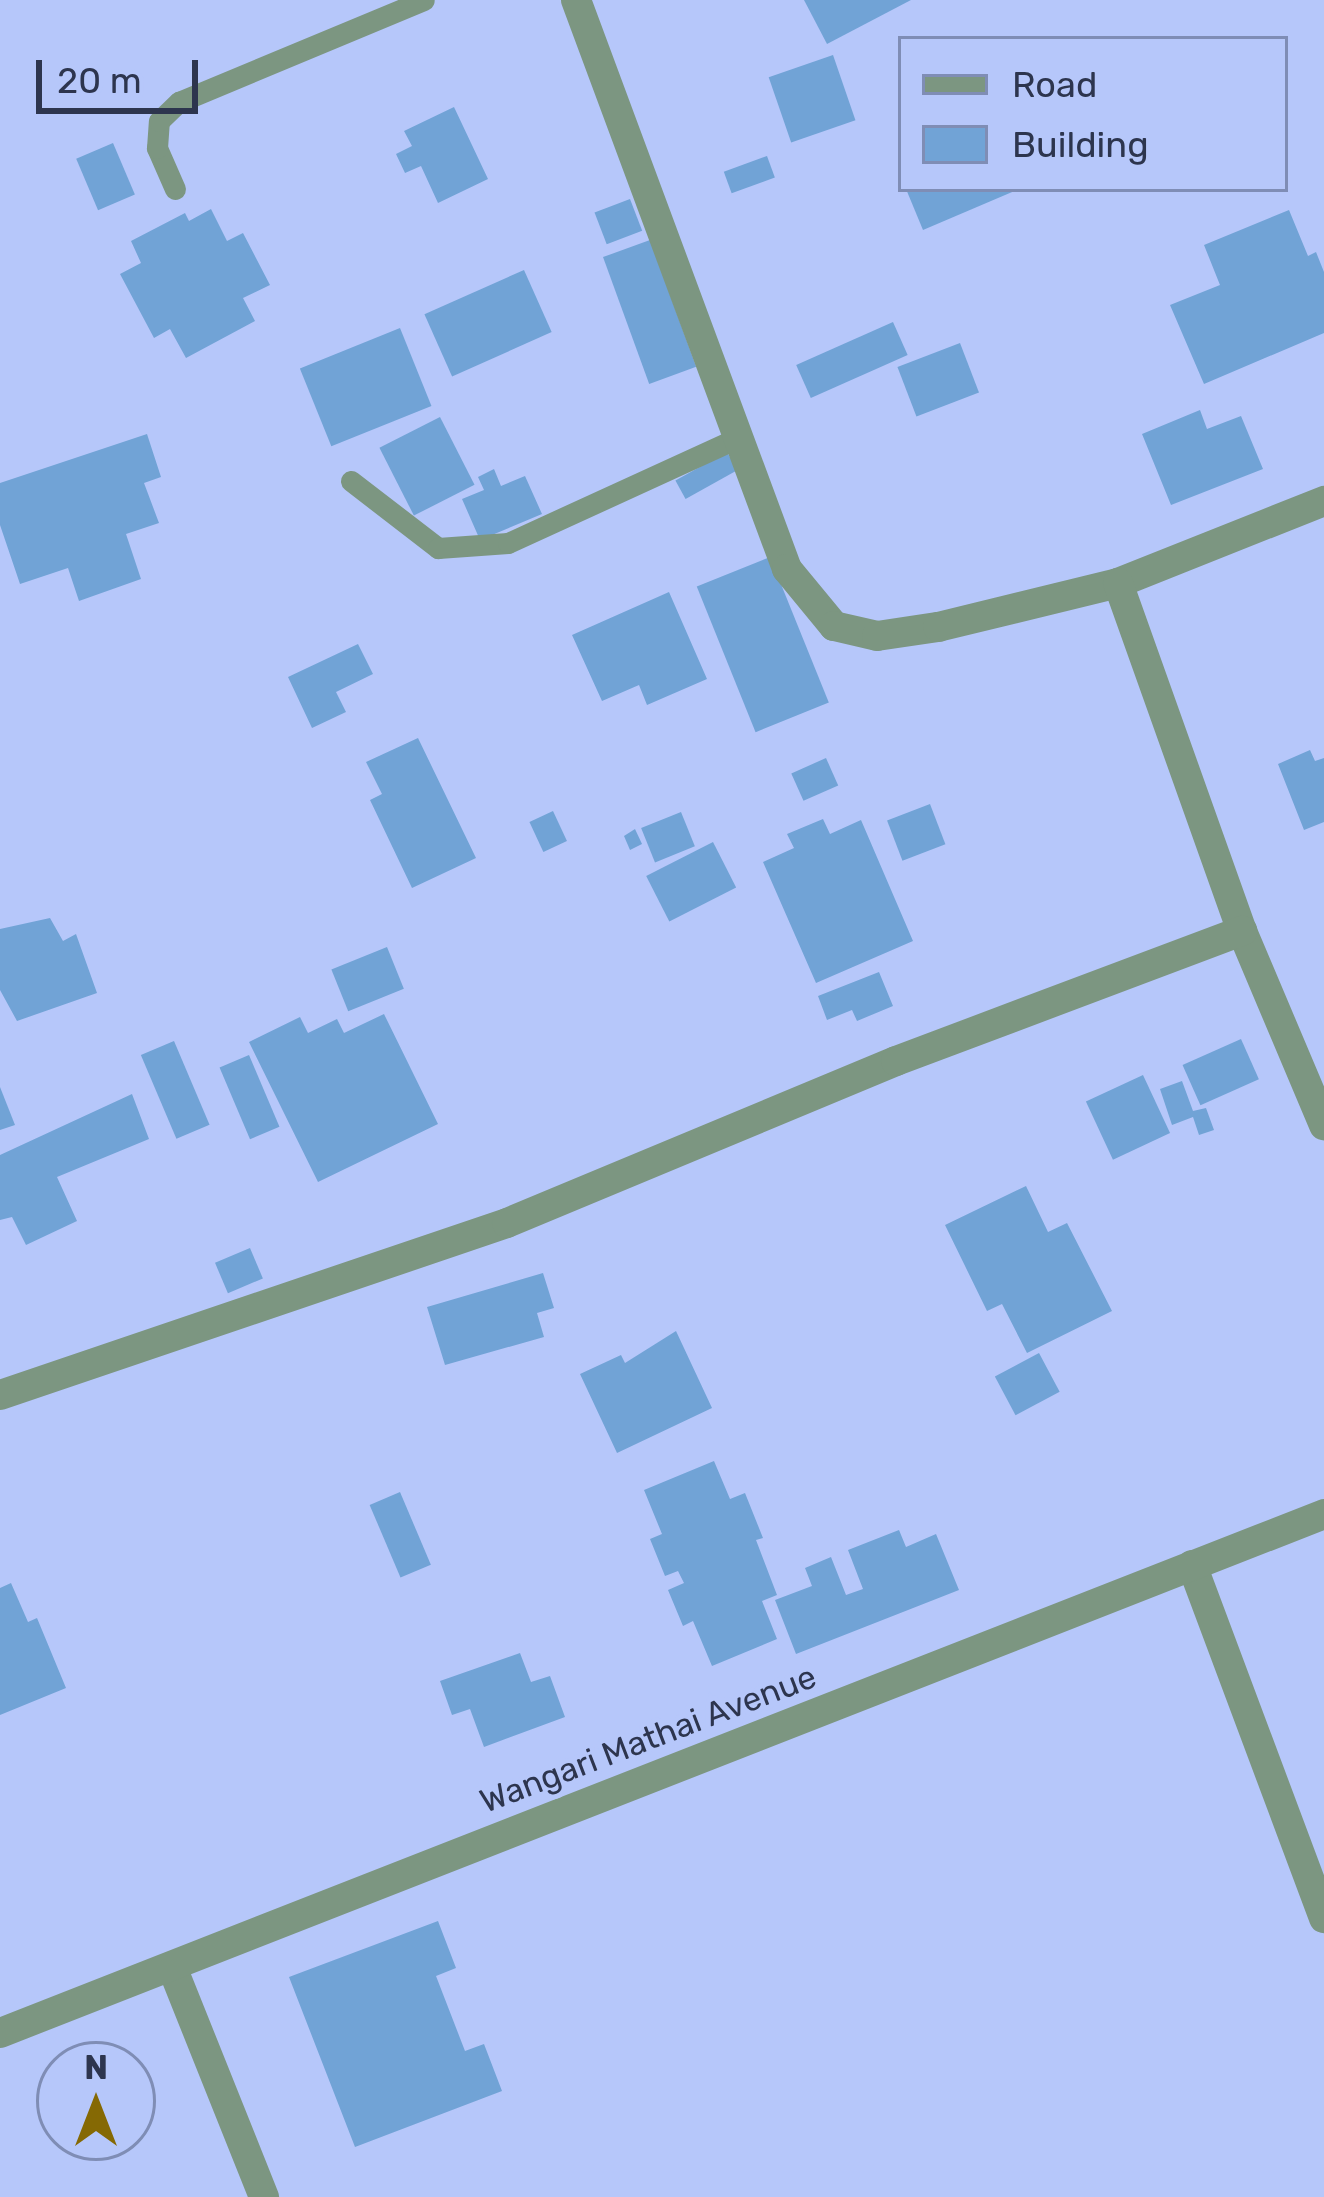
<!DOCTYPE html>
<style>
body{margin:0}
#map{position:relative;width:1324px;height:2197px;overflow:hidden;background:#b6c7fa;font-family:Rubik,sans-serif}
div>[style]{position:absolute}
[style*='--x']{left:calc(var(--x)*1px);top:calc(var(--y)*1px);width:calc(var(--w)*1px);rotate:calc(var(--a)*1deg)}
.building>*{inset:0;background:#71a3d6;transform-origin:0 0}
.lane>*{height:21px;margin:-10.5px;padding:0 10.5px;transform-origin:10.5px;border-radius:10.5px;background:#7c9681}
.street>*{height:30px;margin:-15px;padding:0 15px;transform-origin:15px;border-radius:15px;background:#7c9681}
span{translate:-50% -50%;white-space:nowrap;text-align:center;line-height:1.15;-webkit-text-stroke:10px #b6c7fa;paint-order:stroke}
.street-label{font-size:33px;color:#2d354e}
.legend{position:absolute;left:898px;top:36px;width:390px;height:156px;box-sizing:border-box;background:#b6c7fa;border:3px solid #7f8db5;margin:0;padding:15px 21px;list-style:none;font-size:36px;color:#2d354e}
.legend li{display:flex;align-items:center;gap:24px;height:60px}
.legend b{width:60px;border:3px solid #7f8db5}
.north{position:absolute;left:36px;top:2041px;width:120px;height:120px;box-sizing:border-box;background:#b6c7fa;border:3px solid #7f8db5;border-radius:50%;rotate:0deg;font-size:33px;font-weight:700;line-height:48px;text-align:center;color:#2d354e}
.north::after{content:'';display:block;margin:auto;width:42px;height:54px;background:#856904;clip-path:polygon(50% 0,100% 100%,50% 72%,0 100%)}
.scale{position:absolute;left:36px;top:60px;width:162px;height:54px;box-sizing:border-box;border:6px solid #2d354e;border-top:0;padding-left:15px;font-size:36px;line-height:42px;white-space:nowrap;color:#2d354e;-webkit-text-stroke:9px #b6c7fa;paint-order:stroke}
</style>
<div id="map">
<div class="building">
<div style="clip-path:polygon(804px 0,911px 0,827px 44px)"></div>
<div style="left:833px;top:55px;width:69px;height:68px;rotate:71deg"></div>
<div style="clip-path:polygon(454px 107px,488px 179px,438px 203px,421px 166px,405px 173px,396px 154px,412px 146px,404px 131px)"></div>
<div style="left:113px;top:143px;width:56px;height:40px;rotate:67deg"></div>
<div style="left:767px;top:156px;width:23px;height:46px;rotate:70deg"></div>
<div style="clip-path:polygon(906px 189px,1019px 189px,923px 230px)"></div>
<div style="left:630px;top:199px;width:34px;height:38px;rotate:69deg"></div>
<div style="clip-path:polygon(211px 209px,227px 241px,243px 233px,270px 285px,243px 298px,255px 321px,186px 358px,170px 329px,154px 338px,120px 274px,141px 263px,131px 241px,185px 213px,189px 221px)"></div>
<div style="clip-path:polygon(1289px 210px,1308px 256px,1316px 252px,1324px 272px,1324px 333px,1204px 384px,1170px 305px,1220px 285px,1204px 245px)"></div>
<div style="left:650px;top:240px;width:135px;height:50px;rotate:70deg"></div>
<div style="left:524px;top:270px;width:68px;height:109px;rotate:66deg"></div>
<div style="left:893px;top:322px;width:36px;height:106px;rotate:66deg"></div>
<div style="left:400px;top:328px;width:84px;height:108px;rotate:68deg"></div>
<div style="left:960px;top:343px;width:53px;height:67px;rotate:69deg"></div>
<div style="clip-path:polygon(1200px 410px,1207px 429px,1241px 416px,1263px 469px,1171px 505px,1142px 434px)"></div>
<div style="left:440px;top:417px;width:76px;height:68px;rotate:63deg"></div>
<div style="clip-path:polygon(147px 434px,161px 477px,144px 483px,159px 523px,126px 534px,141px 579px,79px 601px,68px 568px,20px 584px,0 525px,0 483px)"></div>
<div style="left:727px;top:452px;width:21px;height:59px;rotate:61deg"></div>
<div style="clip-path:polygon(494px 469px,501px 486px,525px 476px,542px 514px,480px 540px,462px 499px,484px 490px,478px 477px)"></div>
<div style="left:770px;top:557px;width:157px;height:79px;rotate:68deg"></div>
<div style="clip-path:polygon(669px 592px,707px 679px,647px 705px,639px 685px,602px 701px,572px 635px)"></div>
<div style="clip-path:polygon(358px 644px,373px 674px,336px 692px,346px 712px,312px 728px,288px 677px)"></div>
<div style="clip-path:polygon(418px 738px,476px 858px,412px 888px,370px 800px,382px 794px,366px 762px)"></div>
<div style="clip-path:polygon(1310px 750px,1315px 761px,1324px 758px,1324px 822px,1304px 830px,1278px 764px)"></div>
<div style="left:826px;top:758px;width:30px;height:38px;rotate:66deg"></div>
<div style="left:930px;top:804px;width:43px;height:46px;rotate:69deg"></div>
<div style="left:553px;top:811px;width:33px;height:26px;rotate:65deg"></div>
<div style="left:681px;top:812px;width:37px;height:43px;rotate:68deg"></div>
<div style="clip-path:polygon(823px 819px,830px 834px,861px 820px,913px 941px,816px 983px,763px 862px,794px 848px,787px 834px)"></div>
<div style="clip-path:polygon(635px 829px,642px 844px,630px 850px,624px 836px)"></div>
<div style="left:713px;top:842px;width:51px;height:75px;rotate:63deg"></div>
<div style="clip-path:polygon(50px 918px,63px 941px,76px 934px,97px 993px,17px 1021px,0 990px,0 929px)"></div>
<div style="left:387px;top:947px;width:45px;height:60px;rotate:68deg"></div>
<div style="clip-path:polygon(879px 972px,893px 1006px,857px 1021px,852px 1010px,827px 1020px,818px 996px)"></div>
<div style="clip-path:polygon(384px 1014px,438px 1124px,318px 1182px,249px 1042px,300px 1017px,308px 1033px,337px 1019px,344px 1033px)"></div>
<div style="left:1241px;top:1039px;width:44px;height:64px;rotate:66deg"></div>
<div style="left:174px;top:1041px;width:91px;height:36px;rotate:67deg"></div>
<div style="left:249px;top:1055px;width:78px;height:32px;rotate:67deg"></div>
<div style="left:1143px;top:1075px;width:64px;height:63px;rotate:65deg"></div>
<div style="clip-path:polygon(1182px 1081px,1193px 1111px,1206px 1108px,1214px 1130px,1199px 1135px,1193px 1117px,1172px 1125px,1160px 1089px)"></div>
<div style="clip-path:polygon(0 1087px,15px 1125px,0 1130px)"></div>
<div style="clip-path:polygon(132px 1094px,149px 1139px,57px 1177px,77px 1221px,26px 1245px,12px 1217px,0 1220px,0 1155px)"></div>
<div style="clip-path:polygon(1026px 1186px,1048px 1232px,1067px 1223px,1112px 1311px,1027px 1353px,1002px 1304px,987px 1311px,945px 1225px)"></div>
<div style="left:250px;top:1248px;width:33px;height:38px;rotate:67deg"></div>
<div style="clip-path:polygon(543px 1273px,554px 1308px,537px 1313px,544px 1337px,445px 1365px,427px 1307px)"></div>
<div style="clip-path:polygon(676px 1331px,712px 1408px,617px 1453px,580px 1374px,621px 1355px,625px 1363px)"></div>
<div style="left:1039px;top:1353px;width:44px;height:50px;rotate:62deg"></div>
<div style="clip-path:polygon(714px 1461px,730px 1499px,745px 1493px,763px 1538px,756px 1540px,777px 1595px,762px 1601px,777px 1639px,712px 1666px,693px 1621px,683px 1626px,668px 1590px,684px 1583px,678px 1571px,665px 1576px,650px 1539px,662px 1534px,644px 1490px)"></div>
<div style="left:400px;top:1492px;width:79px;height:33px;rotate:67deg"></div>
<div style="clip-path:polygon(899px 1530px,906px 1547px,936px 1534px,959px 1590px,796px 1654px,775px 1600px,812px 1586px,805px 1568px,831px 1557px,846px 1595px,863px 1589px,848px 1550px)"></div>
<div style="clip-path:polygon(11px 1583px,28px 1622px,37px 1618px,66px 1688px,0 1715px,0 1588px)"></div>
<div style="clip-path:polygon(520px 1653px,531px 1682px,550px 1676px,565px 1717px,484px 1747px,470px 1709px,452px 1715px,440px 1681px)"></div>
<div style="clip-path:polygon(438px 1921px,456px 1968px,436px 1976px,465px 2051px,484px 2044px,502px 2091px,355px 2147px,289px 1977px)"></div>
</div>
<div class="lane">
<div style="--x:175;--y:189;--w:45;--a:-113.7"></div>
<div style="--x:157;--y:148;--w:27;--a:-86"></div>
<div style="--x:159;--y:121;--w:28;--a:-44"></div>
<div style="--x:179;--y:102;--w:265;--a:-22.6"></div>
<div style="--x:351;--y:481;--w:110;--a:37.6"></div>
<div style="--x:438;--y:548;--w:70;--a:-4.1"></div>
<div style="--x:508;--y:543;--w:254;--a:-24.6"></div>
</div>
<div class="street">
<div style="--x:576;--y:0;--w:607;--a:69.65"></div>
<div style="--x:787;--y:569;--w:74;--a:50.5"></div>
<div style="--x:834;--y:626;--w:44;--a:13.1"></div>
<div style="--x:877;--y:636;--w:62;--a:-8.4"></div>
<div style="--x:938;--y:627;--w:185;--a:-13.7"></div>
<div style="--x:1118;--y:583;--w:222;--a:-21.7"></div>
<div style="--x:1118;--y:583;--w:369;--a:70.4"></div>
<div style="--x:1242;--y:931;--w:211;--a:67.1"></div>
<div style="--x:0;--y:1395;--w:535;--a:-18.74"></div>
<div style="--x:507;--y:1223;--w:421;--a:-22.6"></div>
<div style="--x:896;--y:1061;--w:370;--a:-20.6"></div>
<div style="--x:1192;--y:1565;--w:377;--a:69.5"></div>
<div style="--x:172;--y:1967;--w:248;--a:68.2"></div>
<div style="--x:0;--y:2033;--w:1422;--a:-21.4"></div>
</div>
<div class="street-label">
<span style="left:648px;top:1739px;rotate:-21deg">Wangari Mathai Avenue</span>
</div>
<ul class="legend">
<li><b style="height:15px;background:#7c9681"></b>Road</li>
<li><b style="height:33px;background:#71a3d6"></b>Building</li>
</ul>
<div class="north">N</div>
<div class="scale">20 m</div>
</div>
